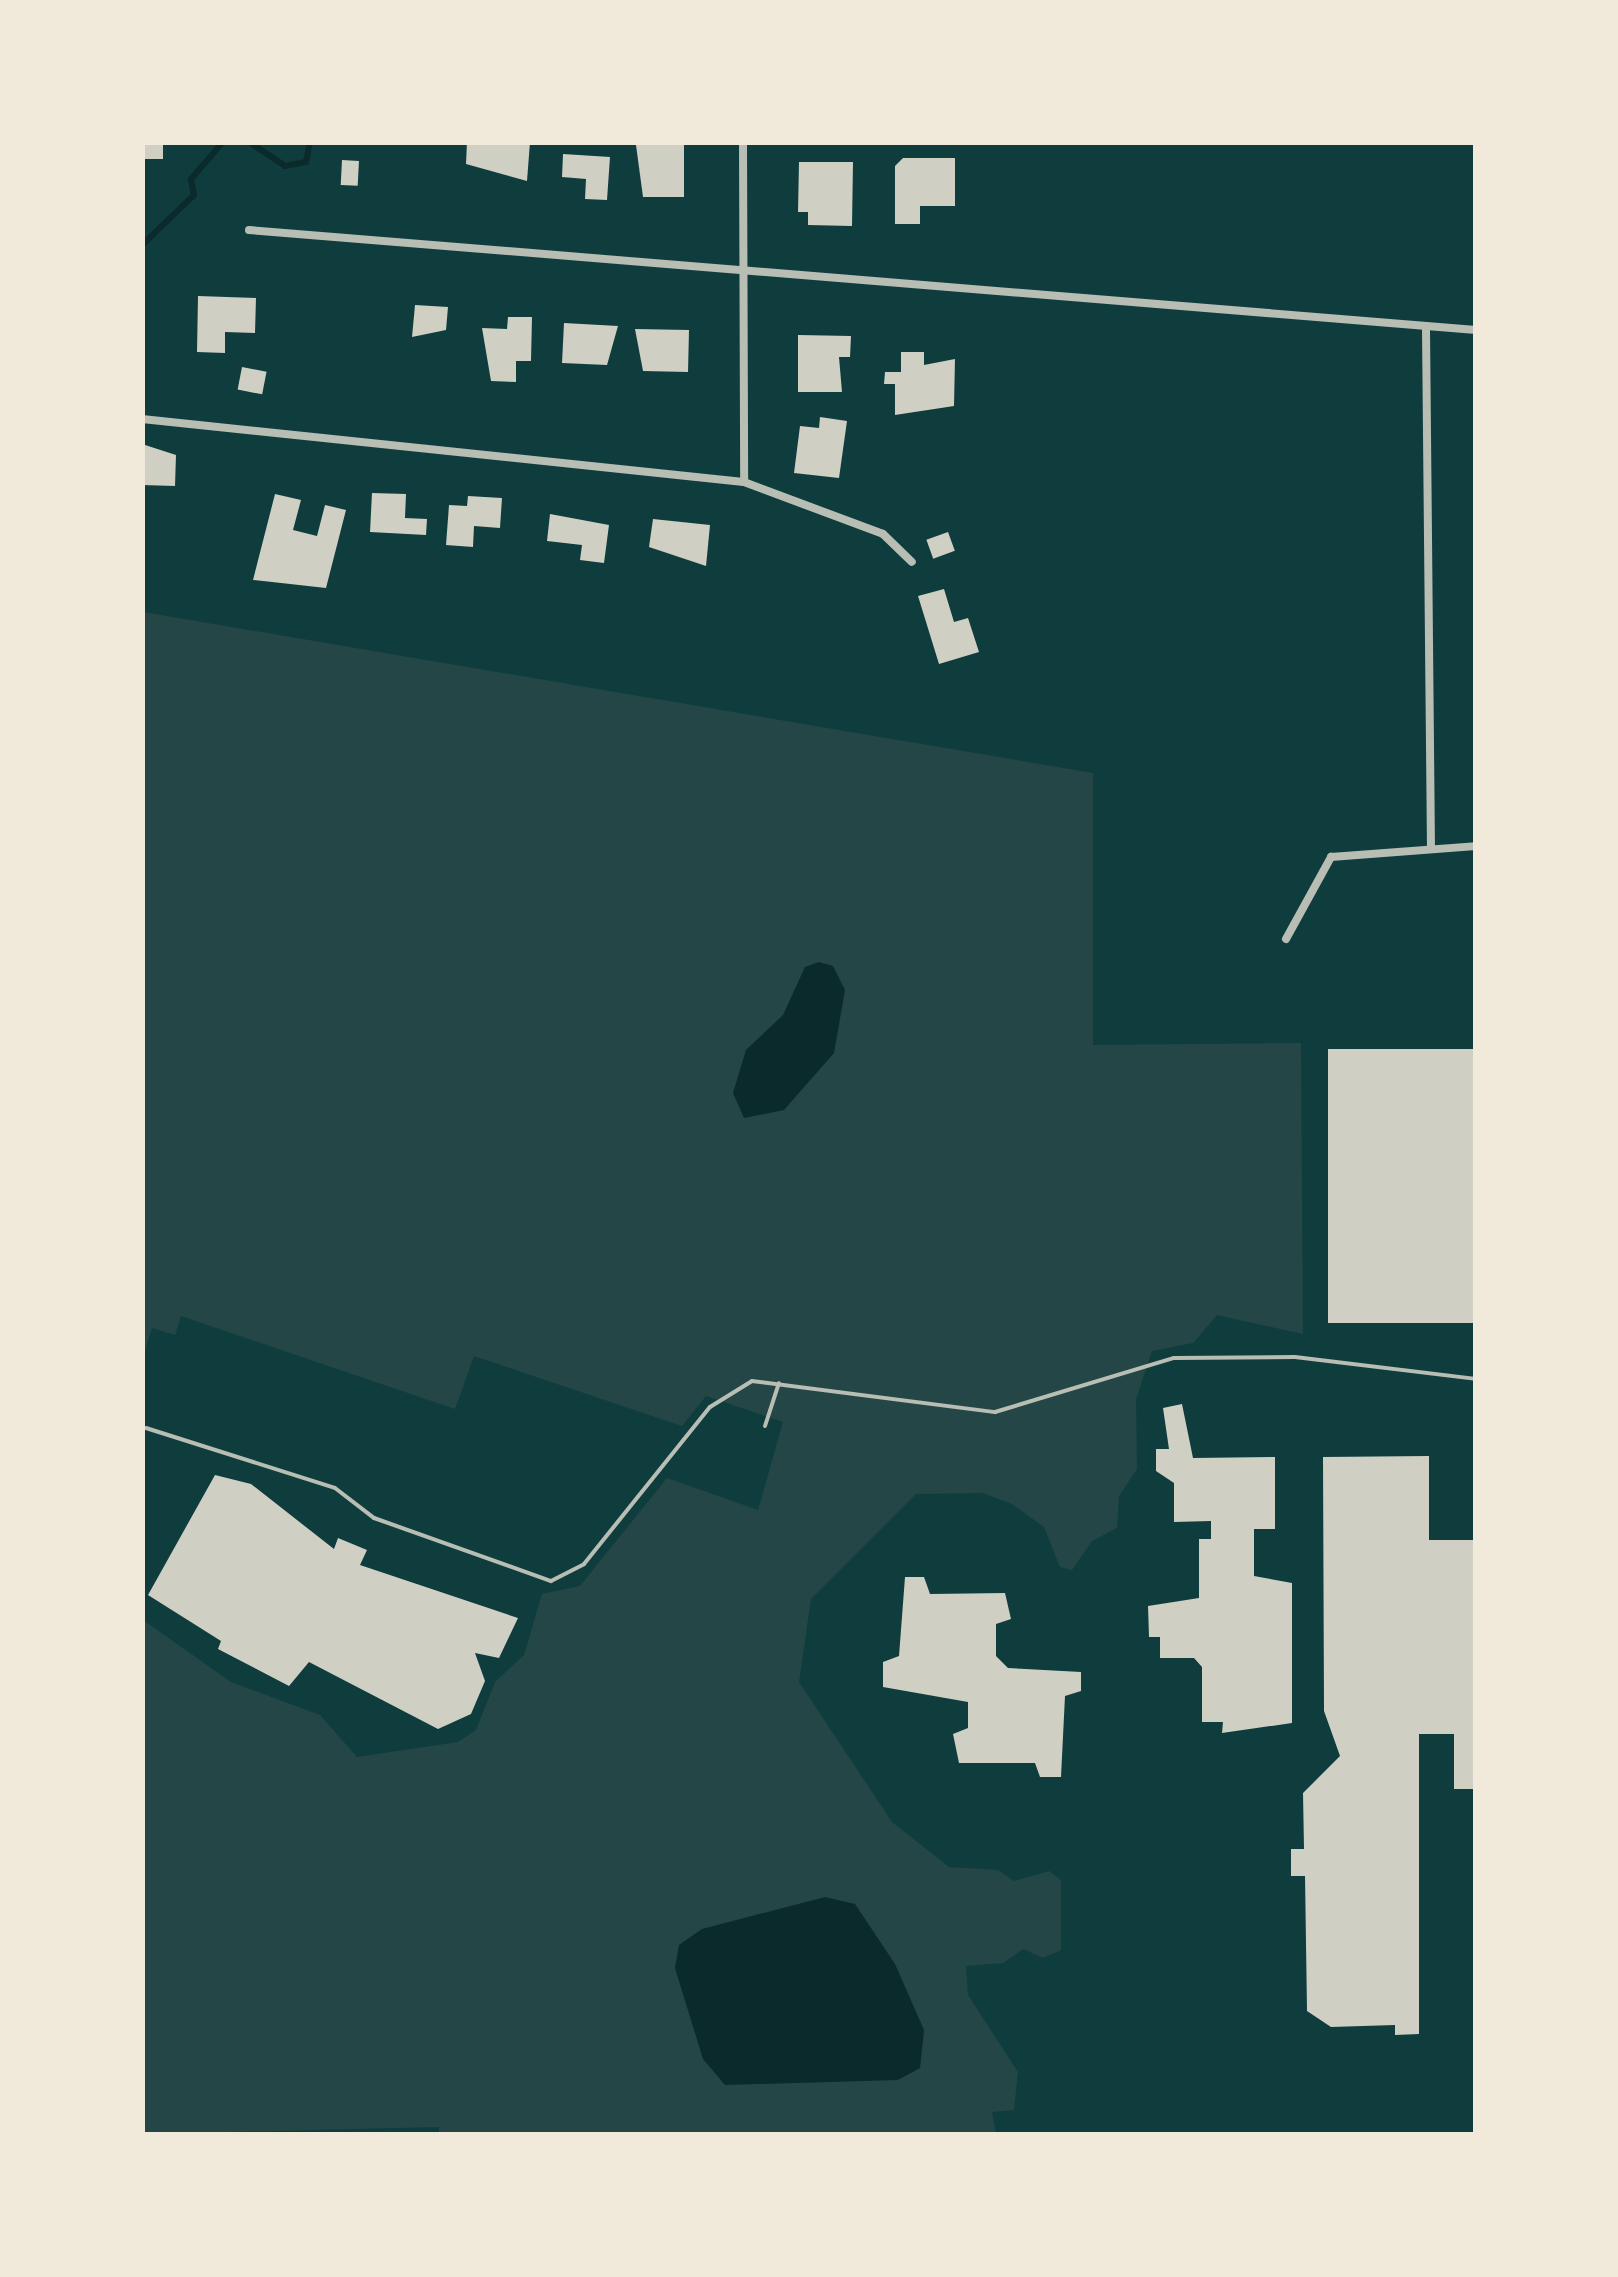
<!DOCTYPE html>
<style>
body{margin:0}
#map{position:relative;width:1618px;height:2277px;overflow:hidden;background:#0f3d3e;font-family:Manrope,sans-serif}
div>[style]{position:absolute}
[style*='--x']{left:calc(var(--x)*1px);top:calc(var(--y)*1px);width:calc(var(--w)*1px);rotate:calc(var(--a)*1deg)}
.green>*{inset:0;background:#244646}
.water>*{inset:0;background:#0a2a2b}
.stream>*{height:6px;margin:-3px;padding:0 3px;transform-origin:3px;border-radius:3px;background:#0a2a2b}
.building>*{inset:0;background:#cfcfc3;transform-origin:0 0}
.service>*{height:4px;margin:-2px;padding:0 2px;transform-origin:2px;border-radius:2px;background:#b8beb3}
.minor>*{height:8px;margin:-4px;padding:0 4px;transform-origin:4px;border-radius:4px;background:#b8beb3}
span{translate:-50% -50%;white-space:nowrap;text-align:center;line-height:1.15;-webkit-text-stroke:8px #f1e9da;paint-order:stroke}
.frame{position:absolute;inset:0;border:145px solid #f1e9da;pointer-events:none}
</style>
<div id="map">
<div class="green">
<div style="clip-path:polygon(143px 612px,1093px 773px,1093px 1045px,1301px 1043px,1303px 1334px,1217px 1315px,1193px 1343px,1152px 1351px,1136px 1399px,1137px 1469px,1119px 1496px,1117px 1528px,1092px 1541px,1072px 1570px,1060px 1567px,1044px 1527px,1012px 1504px,983px 1493px,916px 1494px,811px 1599px,799px 1682px,892px 1822px,949px 1867px,998px 1870px,1014px 1881px,1049px 1871px,1061px 1880px,1061px 1950px,1043px 1958px,1023px 1949px,1003px 1963px,966px 1966px,968px 1995px,1018px 2072px,1014px 2110px,992px 2112px,996px 2134px,439px 2134px,439px 2127px,143px 2134px,143px 1620px,231px 1682px,320px 1715px,357px 1757px,458px 1742px,476px 1730px,495px 1682px,524px 1655px,542px 1594px,580px 1586px,667px 1478px,758px 1510px,783px 1422px,706px 1396px,682px 1426px,474px 1356px,455px 1409px,181px 1316px,175px 1335px,152px 1328px,143px 1357px)"></div>
</div>
<div class="water">
<div style="clip-path:polygon(819px 962px,833px 966px,845px 990px,834px 1053px,784px 1110px,744px 1118px,733px 1093px,746px 1050px,783px 1015px,805px 967px)"></div>
<div style="clip-path:polygon(825px 1897px,855px 1904px,895px 1964px,924px 2030px,920px 2068px,898px 2080px,725px 2085px,703px 2059px,675px 1968px,679px 1945px,702px 1929px)"></div>
</div>
<div class="stream">
<div style="--x:249;--y:142;--w:43;--a:33.7"></div>
<div style="--x:285;--y:166;--w:21;--a:-11"></div>
<div style="--x:306;--y:162;--w:20;--a:-79"></div>
<div style="--x:142;--y:245;--w:72;--a:-43.9"></div>
<div style="--x:194;--y:195;--w:16;--a:-101"></div>
<div style="--x:191;--y:179;--w:49;--a:-49.1"></div>
</div>
<div class="building">
<div style="left:142px;top:142px;width:21px;height:17px"></div>
<div style="clip-path:polygon(467px 142px,530px 142px,527px 181px,466px 164px)"></div>
<div style="clip-path:polygon(636px 145px,684px 145px,684px 197px,643px 197px)"></div>
<div style="clip-path:polygon(563px 154px,610px 157px,607px 200px,585px 199px,586px 179px,562px 177px)"></div>
<div style="clip-path:polygon(903px 158px,955px 158px,955px 206px,920px 206px,920px 224px,895px 224px,895px 166px)"></div>
<div style="left:342px;top:160px;width:17px;height:25px;rotate:3deg"></div>
<div style="clip-path:polygon(799px 162px,853px 162px,852px 226px,808px 225px,808px 212px,798px 212px)"></div>
<div style="clip-path:polygon(198px 296px,256px 298px,255px 333px,225px 332px,225px 353px,197px 352px)"></div>
<div style="clip-path:polygon(415px 305px,448px 307px,446px 330px,412px 337px)"></div>
<div style="clip-path:polygon(508px 317px,532px 317px,531px 361px,516px 361px,516px 382px,491px 381px,482px 328px,507px 329px)"></div>
<div style="clip-path:polygon(564px 323px,618px 326px,607px 365px,562px 363px)"></div>
<div style="clip-path:polygon(635px 329px,689px 330px,688px 372px,643px 371px)"></div>
<div style="clip-path:polygon(798px 335px,851px 336px,850px 357px,839px 357px,842px 392px,798px 392px)"></div>
<div style="clip-path:polygon(901px 352px,924px 352px,924px 365px,955px 359px,954px 406px,895px 415px,895px 384px,884px 384px,885px 372px,901px 372px)"></div>
<div style="left:242px;top:367px;width:25px;height:23px;rotate:11deg"></div>
<div style="clip-path:polygon(820px 417px,847px 421px,839px 478px,794px 473px,800px 426px,819px 428px)"></div>
<div style="clip-path:polygon(142px 444px,176px 455px,175px 486px,142px 485px)"></div>
<div style="clip-path:polygon(372px 493px,406px 494px,405px 518px,427px 519px,426px 535px,370px 532px)"></div>
<div style="clip-path:polygon(275px 494px,301px 500px,293px 530px,317px 536px,325px 505px,346px 510px,326px 588px,253px 580px)"></div>
<div style="clip-path:polygon(468px 496px,502px 498px,500px 528px,474px 526px,473px 547px,446px 545px,449px 505px,467px 506px)"></div>
<div style="clip-path:polygon(550px 514px,609px 525px,604px 563px,580px 560px,582px 545px,547px 541px)"></div>
<div style="clip-path:polygon(653px 519px,710px 525px,706px 566px,649px 547px)"></div>
<div style="left:948px;top:532px;width:20px;height:23px;rotate:70deg"></div>
<div style="clip-path:polygon(944px 589px,954px 622px,968px 618px,979px 652px,939px 664px,918px 596px)"></div>
<div style="left:1476px;top:1049px;width:274px;height:148px;rotate:90deg"></div>
<div style="clip-path:polygon(1182px 1404px,1193px 1458px,1275px 1457px,1275px 1529px,1254px 1529px,1254px 1576px,1292px 1583px,1292px 1723px,1222px 1733px,1223px 1722px,1202px 1722px,1202px 1667px,1194px 1658px,1160px 1658px,1160px 1637px,1149px 1637px,1148px 1606px,1199px 1598px,1199px 1539px,1211px 1539px,1211px 1521px,1174px 1522px,1174px 1483px,1156px 1471px,1156px 1449px,1169px 1449px,1163px 1408px)"></div>
<div style="clip-path:polygon(1429px 1456px,1429px 1540px,1476px 1540px,1476px 1789px,1454px 1789px,1454px 1734px,1419px 1734px,1419px 2034px,1395px 2035px,1395px 2025px,1331px 2027px,1307px 2011px,1305px 1876px,1291px 1876px,1291px 1849px,1304px 1849px,1303px 1793px,1340px 1756px,1324px 1711px,1323px 1457px)"></div>
<div style="clip-path:polygon(215px 1475px,251px 1484px,334px 1549px,338px 1538px,367px 1550px,360px 1565px,518px 1618px,499px 1658px,475px 1653px,485px 1681px,471px 1714px,438px 1729px,309px 1662px,289px 1686px,218px 1649px,221px 1641px,148px 1595px)"></div>
<div style="clip-path:polygon(905px 1577px,924px 1577px,930px 1594px,1005px 1593px,1011px 1619px,996px 1624px,996px 1656px,1008px 1668px,1081px 1672px,1081px 1691px,1065px 1696px,1061px 1777px,1040px 1777px,1035px 1763px,959px 1763px,953px 1734px,968px 1728px,968px 1702px,883px 1687px,883px 1662px,899px 1656px)"></div>
</div>
<div class="service">
<div style="--x:765;--y:1426;--w:45;--a:-72"></div>
<div style="--x:146;--y:1428;--w:198;--a:17.6"></div>
<div style="--x:335;--y:1488;--w:49;--a:37.6"></div>
<div style="--x:374;--y:1518;--w:188;--a:19.6"></div>
<div style="--x:551;--y:1581;--w:37;--a:-27"></div>
<div style="--x:584;--y:1564;--w:201;--a:-51.3"></div>
<div style="--x:710;--y:1407;--w:49;--a:-31.8"></div>
<div style="--x:752;--y:1381;--w:245;--a:7.3"></div>
<div style="--x:995;--y:1412;--w:187;--a:-16.8"></div>
<div style="--x:1174;--y:1358;--w:121;--a:-0.5"></div>
<div style="--x:1295;--y:1357;--w:182;--a:6.9"></div>
</div>
<div class="minor">
<div style="--x:743;--y:142;--w:340;--a:89.8"></div>
<div style="--x:249;--y:230;--w:1231;--a:4.66"></div>
<div style="--x:1426;--y:329;--w:517;--a:89.45"></div>
<div style="--x:142;--y:419;--w:605;--a:5.97"></div>
<div style="--x:744;--y:482;--w:148;--a:20.5"></div>
<div style="--x:883;--y:534;--w:40;--a:44"></div>
<div style="--x:1286;--y:939;--w:94;--a:-61.2"></div>
<div style="--x:1331;--y:857;--w:145;--a:-4.3"></div>
</div>
<div class="frame"></div>
</div>
